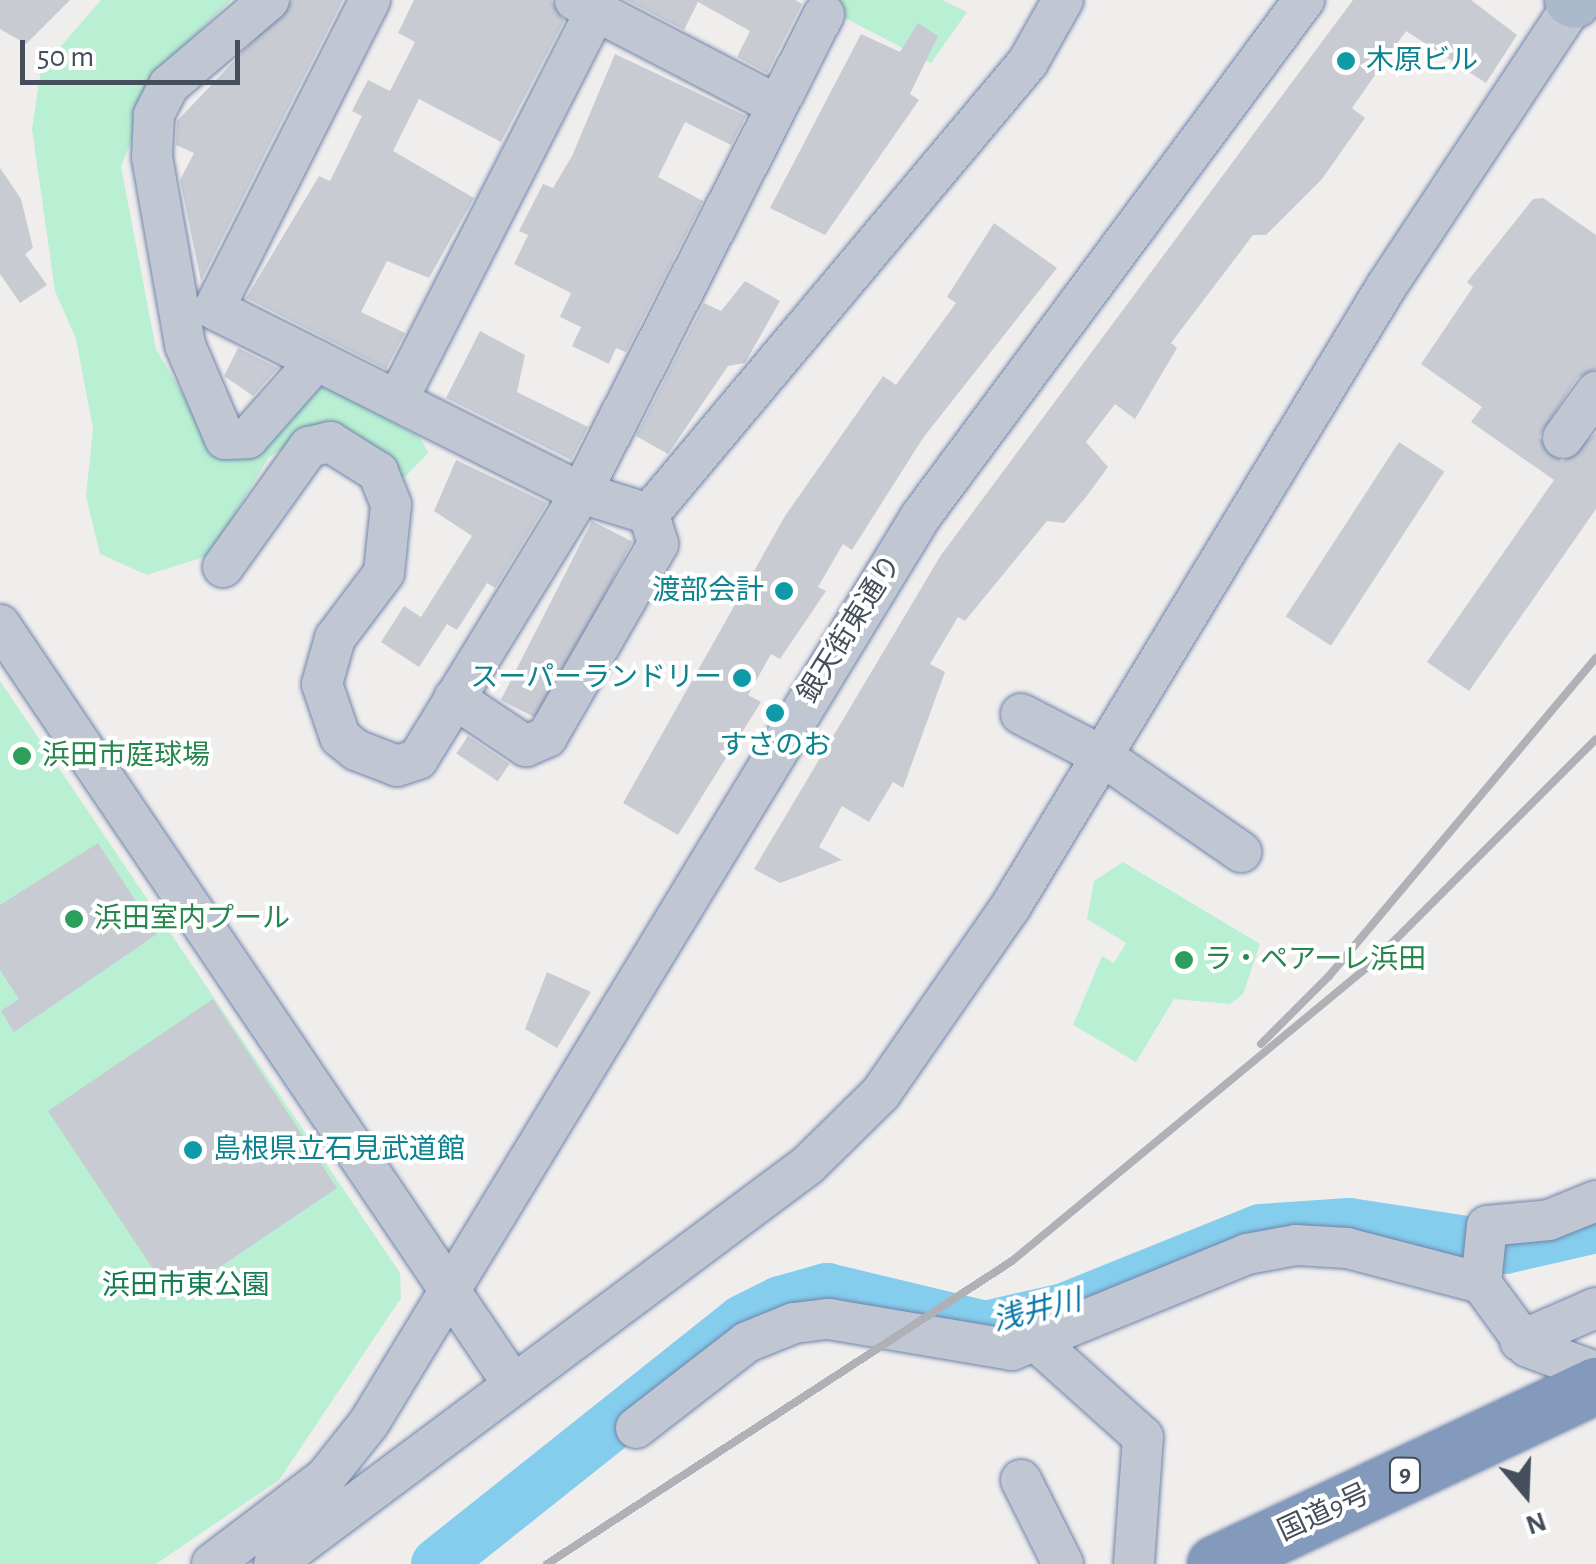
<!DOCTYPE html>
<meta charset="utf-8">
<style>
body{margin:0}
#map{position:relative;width:1596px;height:1564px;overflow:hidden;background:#f0eded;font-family:"Alegreya Sans","Noto Sans JP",sans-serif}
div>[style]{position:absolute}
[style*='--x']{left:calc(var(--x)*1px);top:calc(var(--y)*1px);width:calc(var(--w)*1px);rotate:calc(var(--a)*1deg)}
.green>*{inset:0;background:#b9efd3}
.river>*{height:52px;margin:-26px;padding:0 26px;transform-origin:26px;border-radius:26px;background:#85cded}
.building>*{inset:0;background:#c9cbd3;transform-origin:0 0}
.roads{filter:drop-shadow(0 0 2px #6e84a9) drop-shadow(0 0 2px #6e84a9)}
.minor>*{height:40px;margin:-20px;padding:0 20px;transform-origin:20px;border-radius:20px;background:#c0c7d3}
.major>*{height:52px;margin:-26px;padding:0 26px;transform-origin:26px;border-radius:26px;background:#abb9cd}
.highway>*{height:55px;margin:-27.5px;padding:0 27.5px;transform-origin:27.5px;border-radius:27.5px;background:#839abd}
.rail>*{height:8px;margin:-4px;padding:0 4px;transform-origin:4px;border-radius:4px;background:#afb1b7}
.dots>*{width:28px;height:28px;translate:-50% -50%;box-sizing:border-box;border:5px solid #fff;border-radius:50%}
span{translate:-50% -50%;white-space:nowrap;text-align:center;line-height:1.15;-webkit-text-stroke:8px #fff;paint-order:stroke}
.shield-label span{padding:2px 8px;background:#fff;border:2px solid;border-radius:8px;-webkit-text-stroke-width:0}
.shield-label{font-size:25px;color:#454e5a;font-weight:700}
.culture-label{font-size:28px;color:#0d838f}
.left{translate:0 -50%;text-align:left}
.right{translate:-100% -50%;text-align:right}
.street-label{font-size:28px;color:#454e5a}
.leisure-label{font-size:28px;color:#27864d}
.park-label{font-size:28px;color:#157c53}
.water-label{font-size:30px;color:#0a77a8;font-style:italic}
.north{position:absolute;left:1476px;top:1444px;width:100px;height:100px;-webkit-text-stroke:8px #fff;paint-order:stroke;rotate:161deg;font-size:28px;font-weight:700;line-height:40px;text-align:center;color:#454e5a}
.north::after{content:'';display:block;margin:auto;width:35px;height:45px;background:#454e5a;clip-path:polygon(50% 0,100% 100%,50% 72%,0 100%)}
.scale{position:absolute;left:20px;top:40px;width:220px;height:45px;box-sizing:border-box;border:5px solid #454e5a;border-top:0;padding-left:12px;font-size:30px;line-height:35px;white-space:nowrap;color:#454e5a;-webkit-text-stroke:8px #fff;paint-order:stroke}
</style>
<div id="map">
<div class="green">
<div style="clip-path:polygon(101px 0,231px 0,159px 70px,121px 167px,156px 349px,218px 453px,314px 380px,420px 437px,428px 453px,404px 478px,326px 431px,307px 433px,269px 457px,210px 555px,147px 575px,100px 554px,86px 496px,93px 429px,76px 339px,55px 291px,32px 129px,41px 69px)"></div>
<div style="clip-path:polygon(811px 0,942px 0,967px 12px,931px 63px)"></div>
<div style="clip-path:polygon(0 681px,400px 1273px,401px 1298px,279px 1480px,156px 1564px,0 1564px)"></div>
<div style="clip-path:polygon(1123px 862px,1260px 944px,1243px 994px,1230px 1004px,1174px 999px,1136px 1062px,1073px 1025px,1102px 956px,1114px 963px,1126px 943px,1087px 919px,1094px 881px)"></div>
</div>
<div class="river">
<div style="--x:437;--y:1564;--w:390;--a:-38.5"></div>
<div style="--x:742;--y:1321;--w:42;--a:-26.6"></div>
<div style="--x:780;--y:1302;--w:49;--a:-15.5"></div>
<div style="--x:827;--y:1289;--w:163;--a:13.5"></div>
<div style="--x:985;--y:1327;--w:81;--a:-12.8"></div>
<div style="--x:1064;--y:1309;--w:212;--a:-21.9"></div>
<div style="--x:1261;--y:1230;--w:88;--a:-3.9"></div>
<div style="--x:1349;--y:1224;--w:158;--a:8.7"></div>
<div style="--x:1505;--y:1248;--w:93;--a:-13"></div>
</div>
<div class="building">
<div style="clip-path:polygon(0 0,70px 0,26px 44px,0 29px)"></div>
<div style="clip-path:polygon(292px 0,343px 0,201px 281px,180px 180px,194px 153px,176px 145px,177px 121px)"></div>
<div style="clip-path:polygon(414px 0,551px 0,564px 21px,501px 142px,419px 99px,393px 151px,474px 198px,429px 278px,387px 261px,361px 312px,405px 333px,386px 369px,246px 298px,319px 176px,330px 181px,362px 116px,352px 111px,368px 80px,390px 91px,415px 42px,398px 33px)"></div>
<div style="clip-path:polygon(626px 0,795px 0,802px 4px,767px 73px,737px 57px,750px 31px,698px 2px,684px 30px)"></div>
<div style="clip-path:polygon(1353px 0,1471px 0,1517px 35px,1486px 83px,1406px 31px,1352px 108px,1365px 118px,1322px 179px,1266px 235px,1253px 235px,1171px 343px,1177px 348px,1135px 419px,1115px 404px,1086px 442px,1108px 467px,1086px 497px,1064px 523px,1047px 521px,965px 621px,958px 617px,930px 664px,945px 672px,903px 788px,893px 782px,869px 822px,842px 806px,819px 847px,842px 860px,780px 883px,754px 869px,941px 555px)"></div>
<div style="clip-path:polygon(918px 23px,938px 36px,910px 94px,919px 100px,825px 235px,770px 208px,861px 34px,900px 52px)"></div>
<div style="clip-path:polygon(615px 54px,746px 116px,731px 145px,685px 122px,658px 177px,703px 201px,626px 352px,616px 348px,609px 364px,572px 346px,581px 327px,560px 317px,571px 293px,514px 264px,528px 235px,519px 231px,543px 184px,553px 188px,572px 156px)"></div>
<div style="clip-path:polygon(0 168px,21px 199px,33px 248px,25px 254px,47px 285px,20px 303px,0 274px)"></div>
<div style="clip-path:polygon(1543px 198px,1596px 235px,1596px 369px,1577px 378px,1539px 437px,1562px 462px,1596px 433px,1596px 509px,1469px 691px,1427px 662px,1554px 480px,1471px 422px,1482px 407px,1421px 364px,1473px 287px,1467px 282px,1533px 199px)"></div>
<div style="clip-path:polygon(994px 223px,1057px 268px,923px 438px,852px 550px,843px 544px,818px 587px,826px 591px,780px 659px,771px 654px,748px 695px,761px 702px,678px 835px,623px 803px,785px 516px,883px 376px,896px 385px,956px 303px,947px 297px)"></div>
<div style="clip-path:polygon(745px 281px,780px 301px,745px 363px,728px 366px,668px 454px,636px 436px,704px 303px,721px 311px)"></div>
<div style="clip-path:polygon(480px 331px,525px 355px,517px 392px,588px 427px,571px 460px,446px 398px)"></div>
<div style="clip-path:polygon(238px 348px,278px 368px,253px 396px,224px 376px)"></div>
<div style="left:1399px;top:442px;width:54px;height:208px;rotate:33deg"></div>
<div style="clip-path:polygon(456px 460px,547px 503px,495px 588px,487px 583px,457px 630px,447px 624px,419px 667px,381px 642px,404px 606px,421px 617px,472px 536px,434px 511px)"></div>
<div style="left:592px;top:521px;width:45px;height:201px;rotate:27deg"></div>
<div style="left:468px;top:736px;width:50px;height:21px;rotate:34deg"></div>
<div style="clip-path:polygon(98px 843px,157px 934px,14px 1032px,1px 1011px,19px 999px,0 970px,0 905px)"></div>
<div style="clip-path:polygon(547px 972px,591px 992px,557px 1048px,525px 1029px)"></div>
<div style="clip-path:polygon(213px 999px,337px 1188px,205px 1277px,199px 1269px,167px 1290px,48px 1111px)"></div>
</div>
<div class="roads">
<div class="minor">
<div style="--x:269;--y:0;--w:131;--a:139.6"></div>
<div style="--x:169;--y:85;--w:34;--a:117"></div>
<div style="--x:154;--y:115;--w:42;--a:92.7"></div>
<div style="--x:152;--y:157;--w:191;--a:80"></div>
<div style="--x:185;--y:345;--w:102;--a:66.9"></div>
<div style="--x:225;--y:439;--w:23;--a:-2"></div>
<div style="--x:248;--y:438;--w:104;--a:-48.5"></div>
<div style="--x:370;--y:0;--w:346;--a:116.8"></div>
<div style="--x:214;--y:309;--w:411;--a:26.6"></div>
<div style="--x:581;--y:493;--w:71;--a:17.2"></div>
<div style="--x:649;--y:514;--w:590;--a:-50.02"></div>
<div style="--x:1028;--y:62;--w:71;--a:-60.6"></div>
<div style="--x:575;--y:0;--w:228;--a:27.5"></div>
<div style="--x:398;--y:399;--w:436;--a:-63"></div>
<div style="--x:1563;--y:438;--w:57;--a:-54.3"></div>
<div style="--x:223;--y:567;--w:148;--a:-54.4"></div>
<div style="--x:309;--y:447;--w:22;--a:-13"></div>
<div style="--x:330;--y:442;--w:57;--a:32"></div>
<div style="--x:378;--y:472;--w:35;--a:68"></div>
<div style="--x:391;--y:505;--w:68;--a:95.9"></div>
<div style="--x:384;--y:573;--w:81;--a:127"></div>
<div style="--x:335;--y:638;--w:48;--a:105.8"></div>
<div style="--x:322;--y:684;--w:56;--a:71.2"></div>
<div style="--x:340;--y:737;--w:21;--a:39"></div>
<div style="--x:356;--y:750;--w:44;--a:21.3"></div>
<div style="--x:397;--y:766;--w:22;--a:-18"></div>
<div style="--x:418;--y:759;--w:312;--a:-58.5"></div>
<div style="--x:581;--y:493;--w:537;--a:-63.1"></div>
<div style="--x:0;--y:625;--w:916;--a:55.95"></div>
<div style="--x:454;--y:698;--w:87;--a:33.7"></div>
<div style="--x:526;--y:746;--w:23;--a:-23"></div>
<div style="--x:547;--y:737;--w:223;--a:-60.1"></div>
<div style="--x:658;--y:544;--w:31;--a:-107"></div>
<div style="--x:1021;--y:714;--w:93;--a:27.4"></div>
<div style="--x:1104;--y:757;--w:167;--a:34.7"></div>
<div style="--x:1481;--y:1283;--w:57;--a:-84"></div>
<div style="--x:1487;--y:1226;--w:62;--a:-5.5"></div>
<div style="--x:1549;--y:1220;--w:51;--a:-22"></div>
<div style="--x:1520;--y:1341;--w:83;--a:-23.5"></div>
<div style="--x:1037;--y:1342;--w:142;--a:41.9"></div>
<div style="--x:1143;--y:1437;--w:127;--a:94.1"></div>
<div style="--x:636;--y:1428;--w:140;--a:-37.8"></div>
<div style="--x:747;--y:1342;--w:51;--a:-22"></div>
<div style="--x:794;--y:1323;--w:35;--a:-7"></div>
<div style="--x:829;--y:1319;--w:186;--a:9.6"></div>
<div style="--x:1012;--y:1350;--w:254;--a:-22.2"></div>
<div style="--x:1247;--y:1254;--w:50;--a:-10.4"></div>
<div style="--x:1296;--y:1245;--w:51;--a:3.4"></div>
<div style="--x:1347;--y:1248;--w:138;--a:14.6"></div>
<div style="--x:1481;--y:1283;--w:79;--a:53.7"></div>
<div style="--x:1528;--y:1347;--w:72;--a:20.2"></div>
<div style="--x:1021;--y:1480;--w:94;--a:63.4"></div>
<div style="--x:212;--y:1564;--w:143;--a:-37.3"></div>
<div style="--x:326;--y:1477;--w:69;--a:-51.5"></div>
<div style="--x:369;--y:1423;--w:1062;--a:-58.68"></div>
<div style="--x:921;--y:516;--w:643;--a:-53.42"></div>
<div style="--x:274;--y:1564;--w:667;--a:-36.77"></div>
<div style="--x:808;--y:1165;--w:103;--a:-44.6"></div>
<div style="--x:881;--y:1093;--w:228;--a:-55.2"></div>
<div style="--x:1011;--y:906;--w:724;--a:-58.79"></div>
<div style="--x:1386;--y:287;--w:344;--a:-56.5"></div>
</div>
<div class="major">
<div style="--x:1571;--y:0;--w:4;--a:27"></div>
</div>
<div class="highway">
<div style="--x:1215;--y:1564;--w:421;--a:-25.2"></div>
</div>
</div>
<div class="rail">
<div style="--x:1261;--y:1044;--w:96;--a:-45"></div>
<div style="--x:1329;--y:976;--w:415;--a:-50"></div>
<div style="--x:547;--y:1564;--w:555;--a:-33.09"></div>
<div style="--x:1012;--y:1261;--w:466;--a:-39.6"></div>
<div style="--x:1371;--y:964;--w:318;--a:-45"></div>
</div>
<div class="dots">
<div style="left:1346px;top:61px;background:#0f9aa8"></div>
<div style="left:784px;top:591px;background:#0f9aa8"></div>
<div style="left:742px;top:678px;background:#0f9aa8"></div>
<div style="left:775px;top:713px;background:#0f9aa8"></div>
<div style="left:22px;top:756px;background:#2e9e5b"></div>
<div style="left:74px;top:919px;background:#2e9e5b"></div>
<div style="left:1184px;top:960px;background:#2e9e5b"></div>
<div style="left:193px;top:1150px;background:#0f9aa8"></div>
</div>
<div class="shield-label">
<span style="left:1405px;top:1475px">9</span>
</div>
<div class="culture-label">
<span class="left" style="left:1366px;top:61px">木原ビル</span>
<span class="right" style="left:764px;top:591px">渡部会計</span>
<span class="right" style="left:722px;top:678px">スーパーランドリー</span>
<span style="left:775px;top:746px">すさのお</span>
<span class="left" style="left:213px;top:1150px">島根県立石見武道館</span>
</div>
<div class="street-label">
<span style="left:850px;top:629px;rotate:-58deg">銀天街東通り</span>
<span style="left:1324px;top:1513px;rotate:-25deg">国道9号</span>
</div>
<div class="leisure-label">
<span class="left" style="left:42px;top:756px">浜田市庭球場</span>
<span class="left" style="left:94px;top:919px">浜田室内プール</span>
<span class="left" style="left:1204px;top:960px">ラ・ペアーレ浜田</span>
</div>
<div class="park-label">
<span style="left:186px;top:1286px">浜田市東公園</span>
</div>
<div class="water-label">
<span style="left:1037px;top:1311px;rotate:-14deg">浅井川</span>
</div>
<div class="north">N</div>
<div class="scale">50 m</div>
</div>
